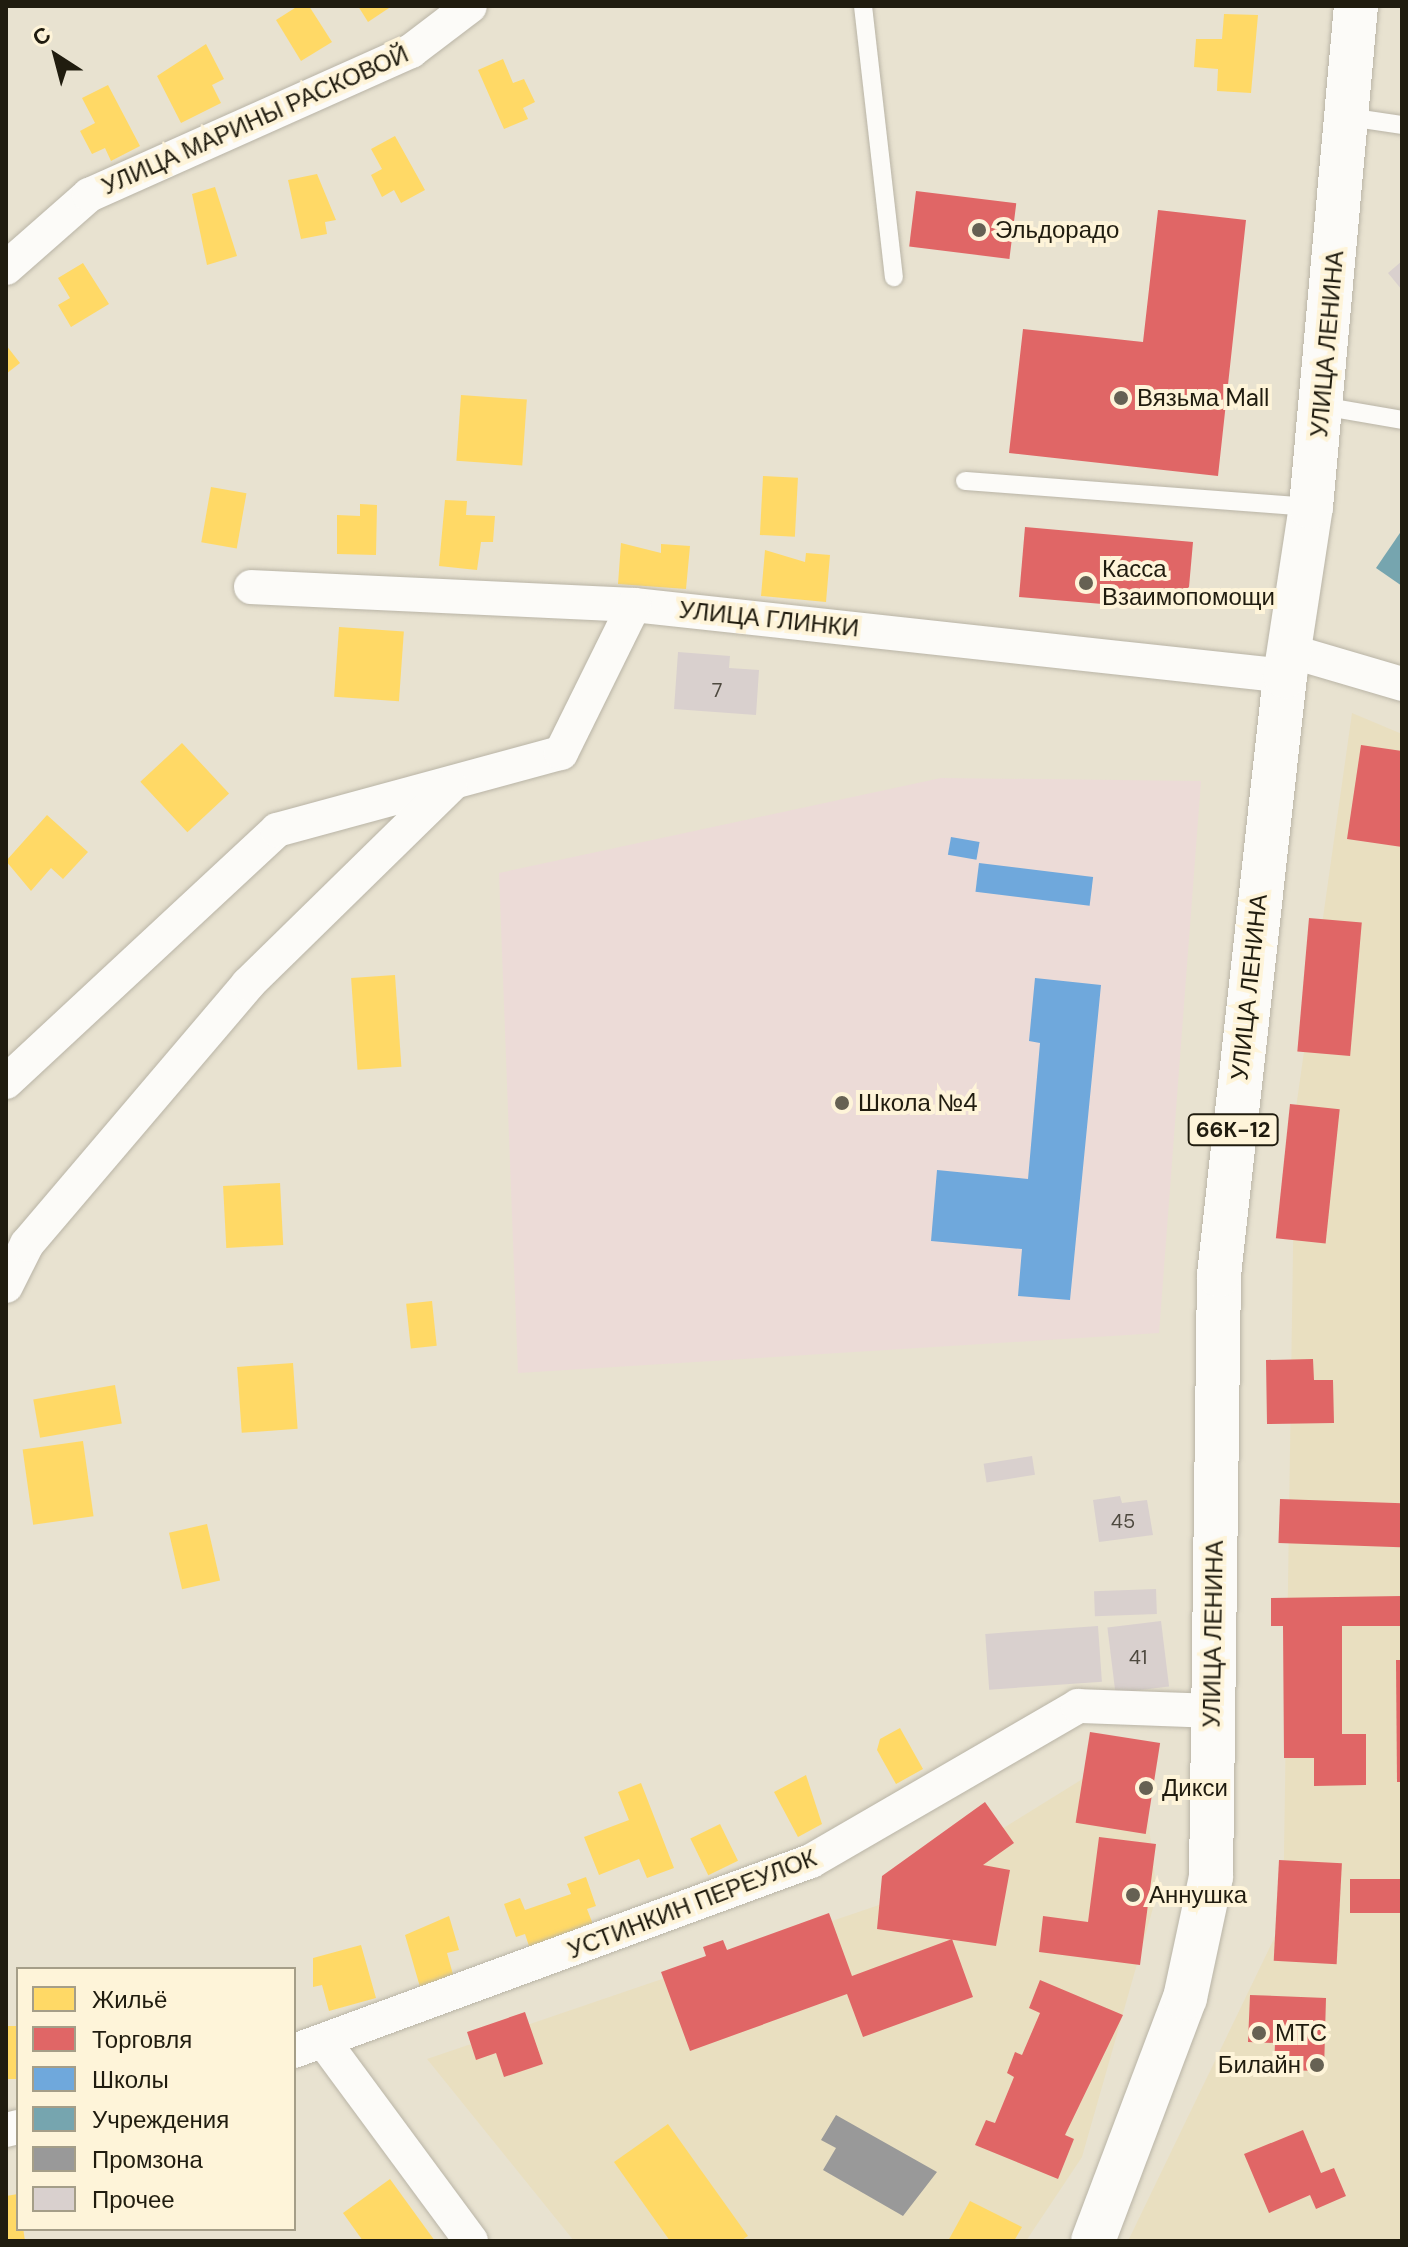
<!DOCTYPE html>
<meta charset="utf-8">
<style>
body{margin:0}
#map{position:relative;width:1408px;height:2247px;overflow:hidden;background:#e8e2d0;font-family:"DM Sans",sans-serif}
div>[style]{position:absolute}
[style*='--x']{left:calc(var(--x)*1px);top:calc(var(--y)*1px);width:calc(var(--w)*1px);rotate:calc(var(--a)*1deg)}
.built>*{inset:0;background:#e9dfc0}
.education>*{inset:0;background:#ecdbd7}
.homes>*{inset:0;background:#ffd966;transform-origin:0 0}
.shops>*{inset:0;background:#e06666;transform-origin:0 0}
.schools>*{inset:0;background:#6fa8dc;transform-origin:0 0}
.public>*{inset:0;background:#76a5af}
.industry>*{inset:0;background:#999}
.building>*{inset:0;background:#d9d0ce;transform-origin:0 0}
.roads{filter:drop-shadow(0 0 2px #b9b4a6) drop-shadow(0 0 2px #b9b4a6)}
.service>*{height:18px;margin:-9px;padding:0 9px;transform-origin:9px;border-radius:9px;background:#fcfbf8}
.minor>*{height:34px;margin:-17px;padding:0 17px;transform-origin:17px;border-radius:17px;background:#fcfbf8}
.primary>*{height:44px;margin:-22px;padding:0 22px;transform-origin:22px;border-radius:22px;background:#fcfbf8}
.dots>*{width:22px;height:22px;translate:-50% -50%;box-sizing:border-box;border:4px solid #fef4d9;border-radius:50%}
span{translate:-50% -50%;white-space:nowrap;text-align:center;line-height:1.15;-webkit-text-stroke:8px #fef4d9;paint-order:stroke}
.number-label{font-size:20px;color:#4e493f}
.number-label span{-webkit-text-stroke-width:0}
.shield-label span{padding:2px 6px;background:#fef4d9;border:2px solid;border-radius:6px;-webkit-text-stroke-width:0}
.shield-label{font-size:22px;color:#201c0f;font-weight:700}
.street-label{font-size:24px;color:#201c0f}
.poi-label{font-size:24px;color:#201c0f}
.left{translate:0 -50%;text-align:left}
.right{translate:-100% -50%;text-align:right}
.frame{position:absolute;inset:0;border:8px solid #201c0f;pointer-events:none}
.legend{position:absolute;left:16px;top:1967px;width:280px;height:264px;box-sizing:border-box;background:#fef4d9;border:2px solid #a59e88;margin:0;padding:10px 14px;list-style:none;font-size:24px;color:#201c0f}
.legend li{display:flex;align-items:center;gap:16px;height:40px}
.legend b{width:40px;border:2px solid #a59e88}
.north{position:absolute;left:16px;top:16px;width:80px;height:80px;-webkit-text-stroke:6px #fef4d9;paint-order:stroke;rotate:324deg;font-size:22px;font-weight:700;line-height:32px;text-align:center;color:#201c0f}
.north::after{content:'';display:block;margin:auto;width:28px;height:36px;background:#201c0f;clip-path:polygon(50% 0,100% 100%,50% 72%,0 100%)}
</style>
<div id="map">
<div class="built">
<div style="clip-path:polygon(1352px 713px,1402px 734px,1402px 2241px,1128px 2241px,1283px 1920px,1295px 1115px)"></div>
<div style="clip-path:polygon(1139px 1744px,1157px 1894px,1082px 2157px,1026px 2241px,574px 2241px,427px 2059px,879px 1905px)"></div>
</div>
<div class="education">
<div style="clip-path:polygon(941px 778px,1201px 781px,1159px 1333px,518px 1373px,499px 873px)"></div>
</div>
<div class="homes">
<div style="clip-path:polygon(298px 6px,309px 6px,332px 42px,301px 61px,276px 20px)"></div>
<div style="clip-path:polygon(358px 6px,392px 6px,368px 22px)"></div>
<div style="clip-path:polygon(1224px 14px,1258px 15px,1251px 93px,1217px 91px,1218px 69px,1194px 67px,1196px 39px,1222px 39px)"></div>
<div style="clip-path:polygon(206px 44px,224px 79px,212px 85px,221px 103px,181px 123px,157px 76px)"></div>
<div style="clip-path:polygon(503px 59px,513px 83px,524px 79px,535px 102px,523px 108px,528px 119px,504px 129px,478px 70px)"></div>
<div style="clip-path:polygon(108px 85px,140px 146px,111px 161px,105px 148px,92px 154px,80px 131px,95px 123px,82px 98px)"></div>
<div style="clip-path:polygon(395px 136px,425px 190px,401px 203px,394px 190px,382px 197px,371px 175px,382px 169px,371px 149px)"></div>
<div style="clip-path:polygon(317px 174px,336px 220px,325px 222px,327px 234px,301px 239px,288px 180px)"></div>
<div style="clip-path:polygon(215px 187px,237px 256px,207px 265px,192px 194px)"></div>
<div style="clip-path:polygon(83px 263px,109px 304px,71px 327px,58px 305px,70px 298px,58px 278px)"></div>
<div style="clip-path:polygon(6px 345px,20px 363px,6px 374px)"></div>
<div style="left:461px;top:395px;width:66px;height:66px;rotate:4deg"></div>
<div style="left:763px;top:476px;width:35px;height:59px;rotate:3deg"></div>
<div style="left:211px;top:487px;width:36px;height:56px;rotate:10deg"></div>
<div style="clip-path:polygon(445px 500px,467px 501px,466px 515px,495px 516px,493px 542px,481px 542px,477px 570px,439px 566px)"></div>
<div style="clip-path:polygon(360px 504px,377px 505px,376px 555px,337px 554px,337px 515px,360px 516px)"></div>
<div style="clip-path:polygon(621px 543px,661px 553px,661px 544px,690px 546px,686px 589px,618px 584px)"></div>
<div style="clip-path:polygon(765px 550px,805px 562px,806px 553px,830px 555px,826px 602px,761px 596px)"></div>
<div style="left:339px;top:627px;width:65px;height:70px;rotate:4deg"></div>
<div style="left:182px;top:743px;width:69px;height:57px;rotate:47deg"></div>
<div style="clip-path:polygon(47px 815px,88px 852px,63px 879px,51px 868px,31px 891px,6px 861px)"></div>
<div style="left:395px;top:975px;width:92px;height:44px;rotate:86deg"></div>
<div style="left:280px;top:1183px;width:62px;height:57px;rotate:87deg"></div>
<div style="left:432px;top:1301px;width:45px;height:26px;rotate:84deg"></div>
<div style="left:293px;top:1363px;width:66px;height:56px;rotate:86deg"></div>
<div style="left:115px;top:1385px;width:39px;height:83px;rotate:80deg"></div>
<div style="left:83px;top:1441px;width:76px;height:61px;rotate:82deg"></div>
<div style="left:207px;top:1524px;width:58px;height:39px;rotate:77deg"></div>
<div style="clip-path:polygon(900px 1728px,923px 1769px,896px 1784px,877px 1750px,880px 1739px)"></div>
<div style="clip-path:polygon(806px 1775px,822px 1824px,798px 1837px,774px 1792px)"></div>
<div style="clip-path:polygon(641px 1783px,674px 1868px,647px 1878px,639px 1859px,599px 1875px,584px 1837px,629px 1820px,618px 1792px)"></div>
<div style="left:720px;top:1824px;width:41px;height:33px;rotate:64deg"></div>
<div style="clip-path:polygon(586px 1877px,596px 1906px,587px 1909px,594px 1927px,530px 1949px,525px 1934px,516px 1937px,504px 1904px,520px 1898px,525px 1910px,571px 1894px,567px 1884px)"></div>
<div style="clip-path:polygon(449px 1916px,459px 1950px,447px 1953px,454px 1978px,420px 1987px,405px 1935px)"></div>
<div style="clip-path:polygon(361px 1945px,376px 1998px,329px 2011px,322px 1985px,313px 1987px,313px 1958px)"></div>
<div style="left:18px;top:2026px;width:53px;height:12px;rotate:90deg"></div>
<div style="clip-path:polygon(668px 2124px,748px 2236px,740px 2241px,670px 2241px,614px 2162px)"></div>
<div style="clip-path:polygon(390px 2179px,435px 2241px,363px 2241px,343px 2213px)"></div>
<div style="clip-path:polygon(18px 2194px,25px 2241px,6px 2241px,6px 2196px)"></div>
<div style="clip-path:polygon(970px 2201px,1022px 2227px,1014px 2241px,948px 2241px)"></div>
</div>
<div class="shops">
<div style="left:916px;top:191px;width:101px;height:56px;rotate:7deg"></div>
<div style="clip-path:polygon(1158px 210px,1246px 220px,1218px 476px,1009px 453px,1023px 329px,1143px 342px)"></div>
<div style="clip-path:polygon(1025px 527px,1193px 542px,1189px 587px,1162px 609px,1019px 597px)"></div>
<div style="clip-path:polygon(1361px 745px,1402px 751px,1402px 847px,1347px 839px)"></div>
<div style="left:1309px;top:918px;width:53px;height:134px;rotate:5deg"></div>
<div style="left:1290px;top:1104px;width:50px;height:135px;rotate:6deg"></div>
<div style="clip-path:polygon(1313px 1359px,1314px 1380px,1333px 1380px,1334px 1423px,1267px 1424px,1266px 1360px)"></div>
<div style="left:1280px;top:1499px;width:122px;height:44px;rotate:2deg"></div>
<div style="clip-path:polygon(1402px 1596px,1402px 1626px,1342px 1626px,1342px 1734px,1366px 1734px,1366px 1785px,1314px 1786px,1314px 1758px,1284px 1758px,1283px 1626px,1271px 1626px,1271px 1598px)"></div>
<div style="clip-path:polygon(1396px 1660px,1402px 1660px,1402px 1782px,1397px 1782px)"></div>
<div style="left:1090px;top:1732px;width:71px;height:92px;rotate:9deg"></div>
<div style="clip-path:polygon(985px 1802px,1014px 1843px,983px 1865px,1010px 1870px,996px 1946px,877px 1929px,882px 1876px)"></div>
<div style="clip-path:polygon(1099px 1837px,1156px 1844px,1140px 1965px,1039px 1952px,1043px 1916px,1088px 1922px)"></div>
<div style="left:1279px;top:1860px;width:63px;height:101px;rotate:3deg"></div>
<div style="left:1402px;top:1879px;width:34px;height:52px;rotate:90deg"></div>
<div style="clip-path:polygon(829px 1913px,852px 1976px,952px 1939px,973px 1997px,863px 2037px,847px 1994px,690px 2051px,661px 1972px,706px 1956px,703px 1947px,723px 1940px,727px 1950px)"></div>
<div style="clip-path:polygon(1040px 1980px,1123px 2015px,1065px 2135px,1074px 2139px,1058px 2179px,975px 2145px,986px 2120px,995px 2123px,1014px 2077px,1007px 2073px,1015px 2052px,1022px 2055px,1040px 2013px,1029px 2008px)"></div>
<div style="clip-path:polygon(1250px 1995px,1326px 1998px,1324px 2071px,1274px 2070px,1275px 2043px,1248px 2042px)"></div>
<div style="clip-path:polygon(525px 2012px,543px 2064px,504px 2077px,496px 2053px,476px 2060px,467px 2032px)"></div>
<div style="clip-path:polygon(1303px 2130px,1321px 2173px,1334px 2168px,1346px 2196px,1316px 2209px,1310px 2195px,1269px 2213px,1244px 2154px)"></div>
</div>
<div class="schools">
<div style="left:951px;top:837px;width:29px;height:18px;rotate:10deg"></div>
<div style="left:979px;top:863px;width:115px;height:29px;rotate:7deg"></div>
<div style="clip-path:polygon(1035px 978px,1101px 985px,1070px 1300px,1018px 1296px,1022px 1249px,931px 1241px,937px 1170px,1028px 1179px,1040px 1043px,1029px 1041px)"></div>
</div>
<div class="public">
<div style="clip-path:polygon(1402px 530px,1402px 586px,1376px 568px)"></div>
</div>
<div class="industry">
<div style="clip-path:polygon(836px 2115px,937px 2172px,903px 2216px,823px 2170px,836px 2148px,821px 2140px)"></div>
</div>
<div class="building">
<div style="clip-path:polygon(1402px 261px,1402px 290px,1388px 273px)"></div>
<div style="clip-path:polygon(678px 652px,730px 656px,729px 668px,759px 670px,756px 715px,674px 709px)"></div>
<div style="left:1032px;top:1456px;width:19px;height:49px;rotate:81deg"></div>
<div style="clip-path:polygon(1120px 1496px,1122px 1503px,1147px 1500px,1153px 1535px,1099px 1542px,1093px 1500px)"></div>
<div style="left:1156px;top:1589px;width:25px;height:62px;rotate:88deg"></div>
<div style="left:1161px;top:1621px;width:66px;height:54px;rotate:83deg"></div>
<div style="left:1098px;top:1626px;width:56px;height:113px;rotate:86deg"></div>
</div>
<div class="roads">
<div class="service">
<div style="--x:863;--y:6;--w:273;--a:83.5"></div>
<div style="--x:1348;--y:117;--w:55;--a:8.4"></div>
<div style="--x:1321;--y:406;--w:82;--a:9.8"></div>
<div style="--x:965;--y:481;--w:347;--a:4.3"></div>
</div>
<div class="minor">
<div style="--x:6;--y:268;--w:111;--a:-41.3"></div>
<div style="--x:89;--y:195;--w:353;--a:-24.1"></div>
<div style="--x:411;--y:51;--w:74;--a:-37.3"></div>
<div style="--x:251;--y:587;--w:383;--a:2.7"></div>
<div style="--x:634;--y:605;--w:655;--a:6.22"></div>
<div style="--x:1290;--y:651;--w:117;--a:16.4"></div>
<div style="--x:6;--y:1082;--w:370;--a:-42.9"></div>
<div style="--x:277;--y:830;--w:294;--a:-15.2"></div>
<div style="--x:561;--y:753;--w:165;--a:-63.7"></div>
<div style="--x:6;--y:1286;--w:47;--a:-63.4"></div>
<div style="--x:27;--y:1244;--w:341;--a:-49.6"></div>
<div style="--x:248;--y:984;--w:283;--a:-44.4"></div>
<div style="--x:325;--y:2043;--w:246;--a:53.6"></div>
<div style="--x:294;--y:2051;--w:551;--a:-20.18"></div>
<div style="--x:811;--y:1861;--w:309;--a:-30.1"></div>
<div style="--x:1078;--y:1706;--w:134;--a:2.1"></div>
<div style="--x:6;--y:2130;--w:12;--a:-14"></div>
</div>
<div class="primary">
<div style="--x:1093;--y:2241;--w:260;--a:-69.3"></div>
<div style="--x:1185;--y:1998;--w:124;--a:-77.9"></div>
<div style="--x:1211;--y:1877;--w:602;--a:-89.24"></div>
<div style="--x:1219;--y:1275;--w:603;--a:-83.71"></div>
<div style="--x:1285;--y:676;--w:171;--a:-81.3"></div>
<div style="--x:1311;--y:507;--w:503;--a:-84.87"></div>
</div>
</div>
<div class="dots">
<div style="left:979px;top:230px;background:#666153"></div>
<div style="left:1121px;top:398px;background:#666153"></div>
<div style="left:1086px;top:583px;background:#666153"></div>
<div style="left:842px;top:1103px;background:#666153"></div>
<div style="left:1146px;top:1788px;background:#666153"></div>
<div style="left:1133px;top:1895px;background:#666153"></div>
<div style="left:1259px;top:2033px;background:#666153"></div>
<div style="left:1317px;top:2065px;background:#666153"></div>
</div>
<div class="number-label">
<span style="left:717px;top:690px">7</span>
<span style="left:1123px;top:1521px">45</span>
<span style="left:1138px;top:1657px">41</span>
</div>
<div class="shield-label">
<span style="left:1233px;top:1130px">66К-12</span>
</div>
<div class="street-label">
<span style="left:255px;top:120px;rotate:-24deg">УЛИЦА МАРИНЫ РАСКОВОЙ</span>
<span style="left:1327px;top:344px;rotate:-85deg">УЛИЦА ЛЕНИНА</span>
<span style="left:769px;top:619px;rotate:6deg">УЛИЦА ГЛИНКИ</span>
<span style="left:1249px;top:987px;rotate:-84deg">УЛИЦА ЛЕНИНА</span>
<span style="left:1213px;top:1634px;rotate:-89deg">УЛИЦА ЛЕНИНА</span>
<span style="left:692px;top:1904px;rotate:-21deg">УСТИНКИН ПЕРЕУЛОК</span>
</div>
<div class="poi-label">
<span class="left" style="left:995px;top:230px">Эльдорадо</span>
<span class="left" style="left:1137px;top:398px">Вязьма Mall</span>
<span class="left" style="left:1102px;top:583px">Касса<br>Взаимопомощи</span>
<span class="left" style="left:858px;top:1103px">Школа №4</span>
<span class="left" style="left:1162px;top:1788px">Дикси</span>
<span class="left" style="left:1149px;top:1895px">Аннушка</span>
<span class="left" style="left:1275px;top:2033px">МТС</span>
<span class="right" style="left:1301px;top:2065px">Билайн</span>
</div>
<div class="frame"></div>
<ul class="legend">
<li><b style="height:22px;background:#ffd966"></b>Жильё</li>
<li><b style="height:22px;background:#e06666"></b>Торговля</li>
<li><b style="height:22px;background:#6fa8dc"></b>Школы</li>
<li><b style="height:22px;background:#76a5af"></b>Учреждения</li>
<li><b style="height:22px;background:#999"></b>Промзона</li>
<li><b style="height:22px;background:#d9d0ce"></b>Прочее</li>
</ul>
<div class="north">С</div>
</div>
